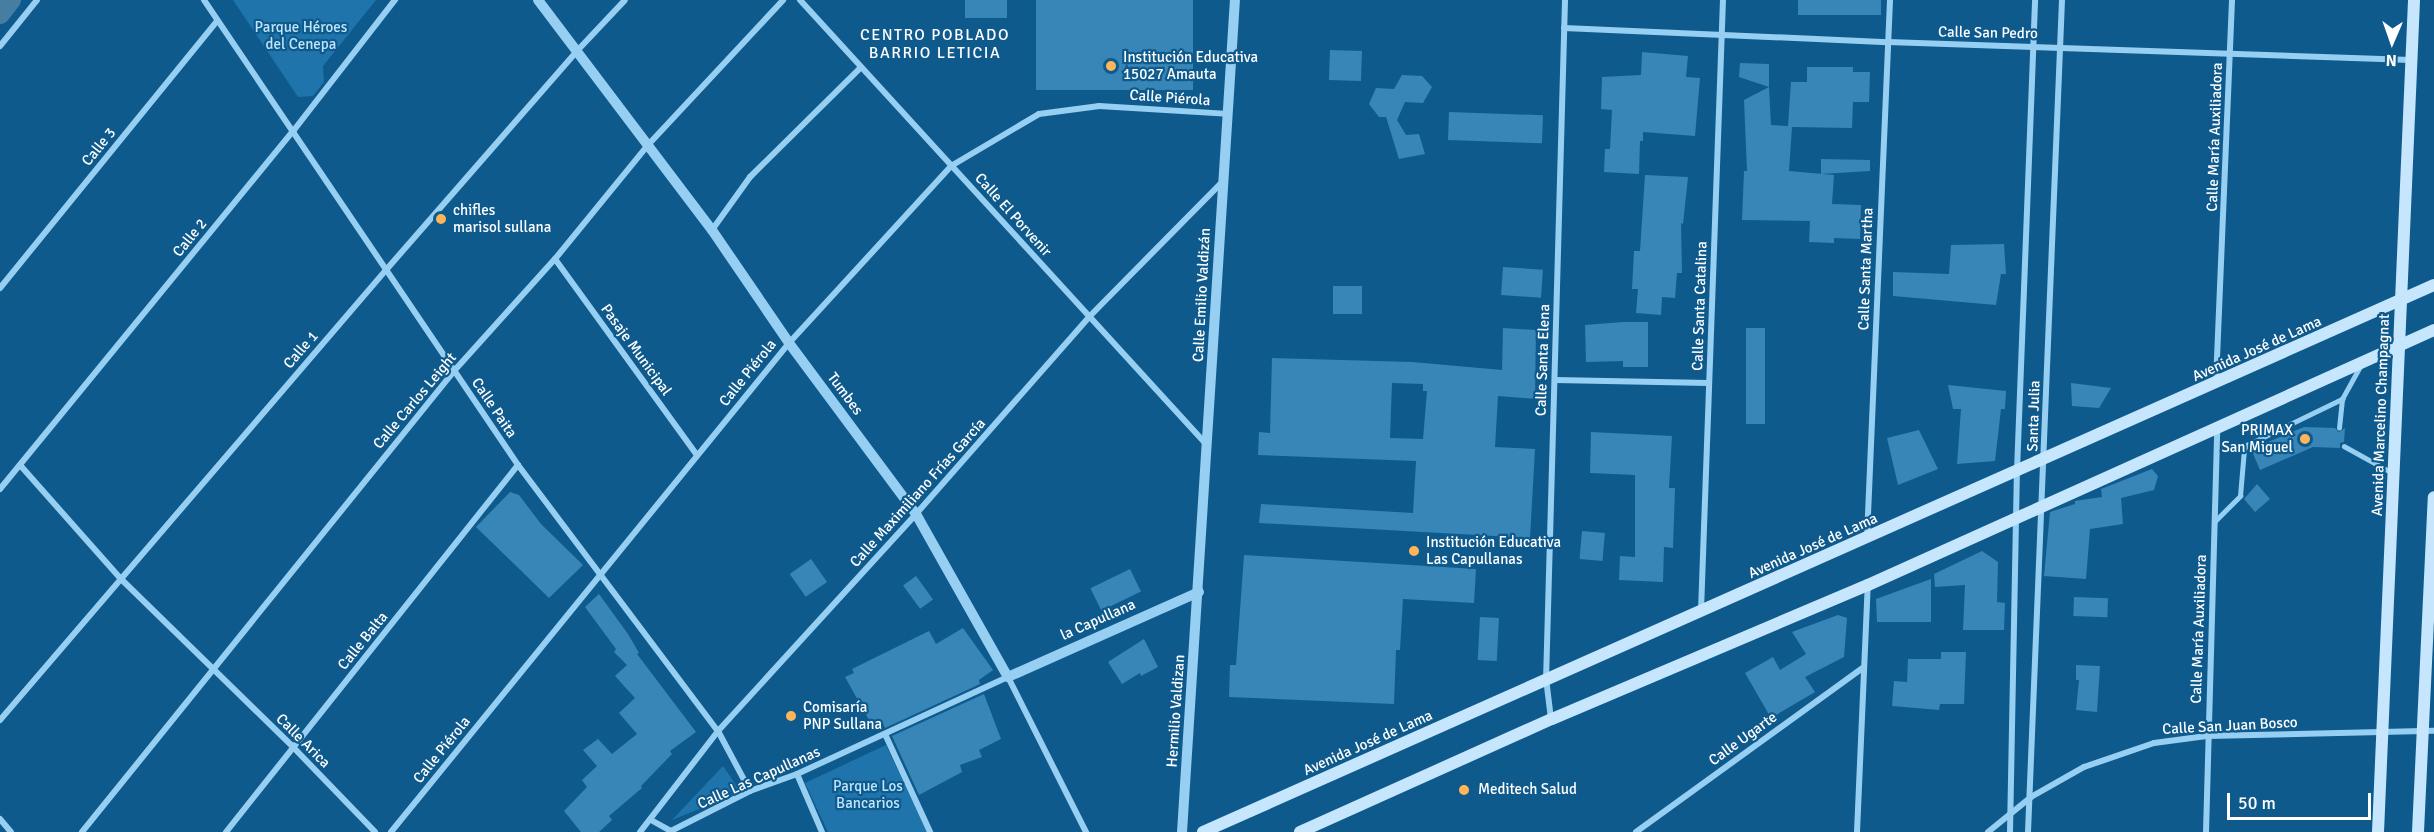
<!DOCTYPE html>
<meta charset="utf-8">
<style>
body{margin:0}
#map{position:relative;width:2434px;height:832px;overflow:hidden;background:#0f5a8d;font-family:Signika,sans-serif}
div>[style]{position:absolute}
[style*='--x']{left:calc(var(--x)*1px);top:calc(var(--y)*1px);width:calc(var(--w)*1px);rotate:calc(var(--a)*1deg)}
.green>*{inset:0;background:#1e74ab}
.canal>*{height:20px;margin:-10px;padding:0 10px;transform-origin:10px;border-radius:10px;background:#467da3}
.building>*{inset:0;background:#3885b7;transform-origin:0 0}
.service>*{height:4.5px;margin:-2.25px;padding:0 2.25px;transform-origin:2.25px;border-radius:2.25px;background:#97cff3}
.minor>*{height:6px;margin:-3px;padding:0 3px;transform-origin:3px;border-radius:3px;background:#97cff3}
.tertiary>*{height:10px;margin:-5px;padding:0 5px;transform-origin:5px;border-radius:5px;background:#97cff3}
.secondary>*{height:12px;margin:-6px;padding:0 6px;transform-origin:6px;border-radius:6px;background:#c6e6fd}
.dots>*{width:16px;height:16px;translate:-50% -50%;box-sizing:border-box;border:3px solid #0f5a8d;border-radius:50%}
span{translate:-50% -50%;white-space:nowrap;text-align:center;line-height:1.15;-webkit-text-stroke:4.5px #0f5a8d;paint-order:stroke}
.park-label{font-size:15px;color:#bee5fd}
.street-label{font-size:15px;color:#fff}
.poi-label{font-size:15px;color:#fff}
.left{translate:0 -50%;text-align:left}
.right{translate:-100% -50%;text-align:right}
.neighbourhood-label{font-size:16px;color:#fff;letter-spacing:1.5px}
.north{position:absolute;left:2362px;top:12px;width:60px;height:60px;-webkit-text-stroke:4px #0f5a8d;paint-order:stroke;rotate:182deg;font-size:16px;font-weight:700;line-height:24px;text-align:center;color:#fff}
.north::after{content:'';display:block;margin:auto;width:21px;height:27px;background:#fff;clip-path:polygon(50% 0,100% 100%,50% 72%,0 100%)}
.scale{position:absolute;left:2227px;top:793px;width:144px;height:27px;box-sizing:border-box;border:3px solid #fff;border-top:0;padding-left:8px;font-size:18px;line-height:21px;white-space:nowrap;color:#fff;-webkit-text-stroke:4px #0f5a8d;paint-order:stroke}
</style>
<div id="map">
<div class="green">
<div style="clip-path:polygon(233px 0,376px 0,323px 66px,324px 82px,313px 96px,298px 97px)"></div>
<div style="clip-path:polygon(886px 745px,927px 832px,828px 832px,805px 783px)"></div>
<div style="clip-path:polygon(723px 766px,741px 792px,672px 820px)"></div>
</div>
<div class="canal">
<div style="--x:0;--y:14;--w:18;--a:-52"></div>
</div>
<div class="building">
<div style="left:965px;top:0;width:42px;height:18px"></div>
<div style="left:1036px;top:0;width:157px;height:90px"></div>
<div style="left:1798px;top:0;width:83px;height:15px"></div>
<div style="left:1330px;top:50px;width:32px;height:30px;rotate:2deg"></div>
<div style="clip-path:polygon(1642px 52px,1688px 56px,1686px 77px,1700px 78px,1695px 136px,1643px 132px,1643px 141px,1640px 141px,1639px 174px,1604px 172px,1605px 149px,1610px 149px,1612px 110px,1601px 109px,1602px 77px,1641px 75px)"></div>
<div style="clip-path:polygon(1740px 63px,1769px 64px,1769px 87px,1739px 77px)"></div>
<div style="clip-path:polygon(1807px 67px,1853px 67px,1853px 72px,1870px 72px,1869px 102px,1853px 102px,1852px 128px,1792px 127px,1789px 171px,1834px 175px,1832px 204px,1861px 205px,1860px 239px,1834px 238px,1834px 243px,1809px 242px,1810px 221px,1742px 220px,1744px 171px,1747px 171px,1744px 100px,1769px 87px,1771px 125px,1788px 126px,1791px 82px,1807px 82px)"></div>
<div style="clip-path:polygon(1402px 75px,1422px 76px,1432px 87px,1423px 103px,1405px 102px,1397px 120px,1406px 135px,1419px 134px,1425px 154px,1399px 159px,1386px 117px,1379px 117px,1369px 104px,1376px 88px,1394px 89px)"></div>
<div style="left:1449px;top:112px;width:94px;height:28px;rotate:2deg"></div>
<div style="clip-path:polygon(1821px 159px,1870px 160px,1870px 171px,1821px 174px)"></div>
<div style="clip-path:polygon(1645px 175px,1688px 177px,1683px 224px,1681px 223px,1682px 273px,1677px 273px,1675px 298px,1662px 297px,1661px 315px,1636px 313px,1638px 289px,1632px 289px,1634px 251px,1640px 251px)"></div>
<div style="clip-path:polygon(2004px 244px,2006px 274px,2001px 274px,1996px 305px,1893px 296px,1893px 272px,1949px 274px,1951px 245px)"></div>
<div style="left:1503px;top:267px;width:40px;height:28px;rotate:4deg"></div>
<div style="left:1333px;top:286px;width:29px;height:28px"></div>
<div style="clip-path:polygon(1623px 322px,1648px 322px,1648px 367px,1623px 367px,1623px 361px,1586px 362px,1585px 325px)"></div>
<div style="clip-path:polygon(evenodd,1503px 328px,1536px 330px,1535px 399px,1498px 396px,1495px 447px,1535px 449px,1530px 538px,1259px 523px,1261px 504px,1413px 513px,1416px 461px,1258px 455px,1259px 432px,1270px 433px,1272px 358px,1412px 362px,1502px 370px,1503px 328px,1392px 383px,1423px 384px,1423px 391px,1427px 391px,1423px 439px,1390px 438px,1392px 383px)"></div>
<div style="left:1746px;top:328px;width:19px;height:96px"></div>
<div style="clip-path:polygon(2071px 383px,2111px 388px,2099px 408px,2072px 406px)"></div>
<div style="clip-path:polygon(1948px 385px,2006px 391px,2005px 409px,2001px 409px,1995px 461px,1957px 464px,1961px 409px,1953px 409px)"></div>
<div style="clip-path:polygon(2304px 427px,2335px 428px,2339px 432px,2345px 428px,2344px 442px,2340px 443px,2340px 448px,2313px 447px,2260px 470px,2251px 449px)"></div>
<div style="clip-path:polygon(1919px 430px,1938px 469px,1898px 485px,1887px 438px)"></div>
<div style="clip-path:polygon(1591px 432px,1672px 436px,1669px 488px,1675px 488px,1673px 548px,1664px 547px,1663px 582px,1619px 580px,1620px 556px,1635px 557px,1635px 475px,1590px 473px)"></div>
<div style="clip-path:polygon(2152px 469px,2158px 476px,2154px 490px,2121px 498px,2123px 524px,2090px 529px,2086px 579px,2044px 576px,2050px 512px,2075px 504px,2075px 501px,2102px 497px,2101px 489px)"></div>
<div style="clip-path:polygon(2257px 484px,2270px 499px,2255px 512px,2244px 499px)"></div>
<div style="clip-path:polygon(510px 492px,519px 495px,541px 524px,583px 565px,549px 598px,476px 527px)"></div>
<div style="left:1582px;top:531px;width:23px;height:28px;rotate:5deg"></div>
<div style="clip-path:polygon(1982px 551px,1998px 562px,1997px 602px,2005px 603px,2004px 630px,1963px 630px,1965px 585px,1935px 587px,1934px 574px)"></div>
<div style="clip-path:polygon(1244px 555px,1476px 569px,1474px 603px,1403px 599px,1400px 650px,1396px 650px,1394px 704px,1229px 697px,1230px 665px,1236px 665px)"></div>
<div style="left:811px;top:559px;width:28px;height:26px;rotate:55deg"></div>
<div style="left:1130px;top:569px;width:25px;height:44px;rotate:64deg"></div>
<div style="left:916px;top:576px;width:29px;height:16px;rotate:54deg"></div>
<div style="clip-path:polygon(1931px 579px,1931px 622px,1877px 622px,1876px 599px)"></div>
<div style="clip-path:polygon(599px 594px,628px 634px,639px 653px,637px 654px,696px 732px,670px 751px,672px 754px,641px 786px,642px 788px,609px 816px,612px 820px,599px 832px,581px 832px,564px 811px,587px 787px,582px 780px,597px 766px,583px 750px,598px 739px,612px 754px,637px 734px,619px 713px,635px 698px,615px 676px,627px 665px,614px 652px,616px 649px,585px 607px)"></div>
<div style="left:2074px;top:597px;width:34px;height:19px;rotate:2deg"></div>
<div style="clip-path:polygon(1838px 615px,1847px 618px,1844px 657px,1805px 677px,1815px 692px,1771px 718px,1745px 673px,1773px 657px,1780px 670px,1806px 654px,1792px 632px)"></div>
<div style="left:1480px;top:617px;width:19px;height:43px;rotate:3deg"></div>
<div style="clip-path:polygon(963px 628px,993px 670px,979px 680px,980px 684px,885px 728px,883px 724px,874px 729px,845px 677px,854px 673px,852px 669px,929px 631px,936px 644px)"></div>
<div style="clip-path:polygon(1144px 639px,1158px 667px,1141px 676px,1140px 673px,1122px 684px,1108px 662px)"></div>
<div style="clip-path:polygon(1941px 652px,1966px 652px,1964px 704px,1940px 704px,1939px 710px,1892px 706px,1894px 681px,1907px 682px,1908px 659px,1941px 659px)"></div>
<div style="clip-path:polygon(2076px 665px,2100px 666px,2097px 712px,2076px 710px,2079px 680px,2076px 680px)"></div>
<div style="clip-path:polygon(984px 694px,1001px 739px,979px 750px,982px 757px,960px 765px,962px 772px,919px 795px,892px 736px)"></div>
</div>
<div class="service">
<div style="--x:2339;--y:428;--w:29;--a:-84"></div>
<div style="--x:2344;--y:446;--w:54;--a:29"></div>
<div style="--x:2214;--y:522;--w:37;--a:-45"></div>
<div style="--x:2240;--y:496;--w:47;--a:-85.1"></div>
<div style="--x:2244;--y:449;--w:5;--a:-53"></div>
<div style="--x:2247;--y:445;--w:106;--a:-25.8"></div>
<div style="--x:2342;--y:399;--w:37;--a:-61"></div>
</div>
<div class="minor">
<div style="--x:204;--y:0;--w:561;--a:55.97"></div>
<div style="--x:518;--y:465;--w:333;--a:53.1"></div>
<div style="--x:718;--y:731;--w:68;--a:61.9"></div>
<div style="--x:800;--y:0;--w:602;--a:47.56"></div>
<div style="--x:1564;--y:28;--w:324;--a:2.5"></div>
<div style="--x:1888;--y:42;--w:523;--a:1.97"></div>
<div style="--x:0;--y:46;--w:59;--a:-51.2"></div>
<div style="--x:712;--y:230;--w:65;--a:-54.4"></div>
<div style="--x:750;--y:177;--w:156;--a:-44.7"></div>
<div style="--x:555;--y:259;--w:242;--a:54.1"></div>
<div style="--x:0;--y:288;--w:344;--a:-50.9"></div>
<div style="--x:1555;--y:380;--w:154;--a:1.1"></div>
<div style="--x:2216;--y:382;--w:382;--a:-87.6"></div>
<div style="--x:20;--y:465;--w:151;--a:48.5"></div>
<div style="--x:120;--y:578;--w:242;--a:44.3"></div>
<div style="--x:293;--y:747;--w:118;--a:46"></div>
<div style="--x:0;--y:489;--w:464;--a:-50.7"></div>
<div style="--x:294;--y:130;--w:165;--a:-52.2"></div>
<div style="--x:1867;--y:538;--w:538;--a:-87.55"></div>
<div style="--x:1701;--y:611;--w:611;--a:-87.94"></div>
<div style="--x:1551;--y:719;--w:38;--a:-97"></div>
<div style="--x:1546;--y:681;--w:681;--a:-88.4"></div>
<div style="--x:0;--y:720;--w:593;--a:-49.38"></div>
<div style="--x:386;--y:270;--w:289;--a:-48.9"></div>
<div style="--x:576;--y:52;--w:71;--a:-46.7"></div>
<div style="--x:885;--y:734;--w:108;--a:65.3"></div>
<div style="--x:797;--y:774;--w:63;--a:66.7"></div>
<div style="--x:0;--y:819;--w:17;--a:50"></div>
<div style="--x:651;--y:820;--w:23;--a:29"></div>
<div style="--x:671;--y:831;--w:89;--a:-26.9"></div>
<div style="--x:750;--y:791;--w:50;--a:-19.9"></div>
<div style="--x:797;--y:774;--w:232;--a:-24.7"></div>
<div style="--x:1008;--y:677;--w:174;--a:63.3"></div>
<div style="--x:82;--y:832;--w:592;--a:-51.1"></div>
<div style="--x:454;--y:371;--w:151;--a:-48"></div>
<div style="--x:555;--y:259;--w:147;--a:-50.8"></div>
<div style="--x:648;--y:145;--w:198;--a:-47"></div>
<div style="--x:226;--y:832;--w:469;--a:-51.5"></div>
<div style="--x:391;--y:832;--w:630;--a:-50.86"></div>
<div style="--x:789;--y:343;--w:240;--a:-47.5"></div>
<div style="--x:951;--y:166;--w:102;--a:-30.6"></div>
<div style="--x:1039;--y:114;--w:61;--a:-7.6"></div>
<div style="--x:1099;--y:106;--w:129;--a:3.5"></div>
<div style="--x:640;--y:832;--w:128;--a:-52.3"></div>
<div style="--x:718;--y:731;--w:294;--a:-47.6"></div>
<div style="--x:916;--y:514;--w:262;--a:-48.7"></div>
<div style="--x:1089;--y:317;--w:192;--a:-45.4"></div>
<div style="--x:1636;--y:832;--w:281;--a:-35.9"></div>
<div style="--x:1857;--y:832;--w:247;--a:-87.5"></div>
<div style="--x:1988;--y:832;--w:55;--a:-39.1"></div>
<div style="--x:2031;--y:797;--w:61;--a:-29.5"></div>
<div style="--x:2084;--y:767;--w:74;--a:-18.9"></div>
<div style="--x:2154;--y:743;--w:53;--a:-7.5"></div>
<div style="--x:2207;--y:736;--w:227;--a:-1.3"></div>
<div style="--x:2010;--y:832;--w:361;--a:-88.9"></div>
<div style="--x:2017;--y:471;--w:471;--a:-87.8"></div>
<div style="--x:2028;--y:832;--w:833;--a:-87.66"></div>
<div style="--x:2206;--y:832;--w:404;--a:-88.4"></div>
</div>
<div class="tertiary">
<div style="--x:538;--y:0;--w:288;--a:52.9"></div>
<div style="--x:712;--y:230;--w:137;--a:55.7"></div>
<div style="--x:789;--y:343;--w:213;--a:53.4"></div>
<div style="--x:916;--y:514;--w:187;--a:60.6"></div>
<div style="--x:1008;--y:677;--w:209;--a:-24"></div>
<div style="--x:1182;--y:832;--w:834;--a:-86.36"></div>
</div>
<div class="secondary">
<div style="--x:1203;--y:832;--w:1347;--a:-23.96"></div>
<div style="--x:1300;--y:832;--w:276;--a:-24.2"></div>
<div style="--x:1552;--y:719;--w:343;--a:-23"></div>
<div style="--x:1868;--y:585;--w:621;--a:-24.25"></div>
<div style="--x:2378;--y:832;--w:833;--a:-87.52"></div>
<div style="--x:2418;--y:832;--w:335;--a:-87.3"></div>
</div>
<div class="dots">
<div style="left:1111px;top:66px;background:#ffb559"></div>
<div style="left:441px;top:219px;background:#ffb559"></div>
<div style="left:2305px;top:439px;background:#ffb559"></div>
<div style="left:1414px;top:551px;background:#ffb559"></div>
<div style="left:791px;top:716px;background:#ffb559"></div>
<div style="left:1464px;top:790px;background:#ffb559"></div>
</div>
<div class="park-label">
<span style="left:301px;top:36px">Parque Héroes<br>del Cenepa</span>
<span style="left:868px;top:795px">Parque Los<br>Bancarios</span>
</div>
<div class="street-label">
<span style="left:1988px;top:33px;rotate:1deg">Calle San Pedro</span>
<span style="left:1170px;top:98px;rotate:4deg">Calle Piérola</span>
<span style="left:2215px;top:137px;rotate:-88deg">Calle María Auxiliadora</span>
<span style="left:99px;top:147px;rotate:-51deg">Calle 3</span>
<span style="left:1013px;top:215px;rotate:48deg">Calle El Porvenir</span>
<span style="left:190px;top:238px;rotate:-51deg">Calle 2</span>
<span style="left:1866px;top:269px;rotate:-88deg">Calle Santa Martha</span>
<span style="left:1202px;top:295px;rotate:-87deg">Calle Emilio Valdizán</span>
<span style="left:1700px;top:306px;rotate:-88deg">Calle Santa Catalina</span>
<span style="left:2257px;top:349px;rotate:-24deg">Avenida José de Lama</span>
<span style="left:301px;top:350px;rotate:-49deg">Calle 1</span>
<span style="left:636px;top:350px;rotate:54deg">Pasaje Municipal</span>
<span style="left:1543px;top:360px;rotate:-88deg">Calle Santa Elena</span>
<span style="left:748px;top:373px;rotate:-51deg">Calle Piérola</span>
<span style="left:845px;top:394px;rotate:53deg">Tumbes</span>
<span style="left:415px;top:401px;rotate:-50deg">Calle Carlos Leight</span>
<span style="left:494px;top:408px;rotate:56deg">Calle Paita</span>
<span style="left:2381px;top:415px;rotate:-88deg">Avenida Marcelino Champagnat</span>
<span style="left:2034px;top:416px;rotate:-88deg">Santa Julia</span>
<span style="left:918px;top:493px;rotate:-48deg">Calle Maximiliano Frías García</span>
<span style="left:1813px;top:546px;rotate:-24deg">Avenida José de Lama</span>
<span style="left:1098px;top:620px;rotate:-24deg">la Capullana</span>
<span style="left:2199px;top:629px;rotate:-88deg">Calle María Auxiliadora</span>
<span style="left:363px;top:641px;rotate:-51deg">Calle Balta</span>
<span style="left:1176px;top:711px;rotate:-86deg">Hermilio Valdizan</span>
<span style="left:2230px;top:726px;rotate:-3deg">Calle San Juan Bosco</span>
<span style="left:1743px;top:739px;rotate:-36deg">Calle Ugarte</span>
<span style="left:303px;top:741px;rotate:45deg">Calle Arica</span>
<span style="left:1368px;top:743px;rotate:-24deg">Avenida José de Lama</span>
<span style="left:442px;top:750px;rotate:-51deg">Calle Piérola</span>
<span style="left:759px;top:778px;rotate:-24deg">Calle Las Capullanas</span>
</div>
<div class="poi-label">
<span class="left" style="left:1123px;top:66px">Institución Educativa<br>15027 Amauta</span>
<span class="left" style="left:453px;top:219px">chifles<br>marisol sullana</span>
<span class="right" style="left:2293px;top:439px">PRIMAX<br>San Miguel</span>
<span class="left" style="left:1426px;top:551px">Institución Educativa<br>Las Capullanas</span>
<span class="left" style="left:803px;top:716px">Comisaría<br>PNP Sullana</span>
<span class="left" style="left:1478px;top:790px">Meditech Salud</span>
</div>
<div class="neighbourhood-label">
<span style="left:935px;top:44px">CENTRO POBLADO<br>BARRIO LETICIA</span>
</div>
<div class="north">N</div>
<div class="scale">50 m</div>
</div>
